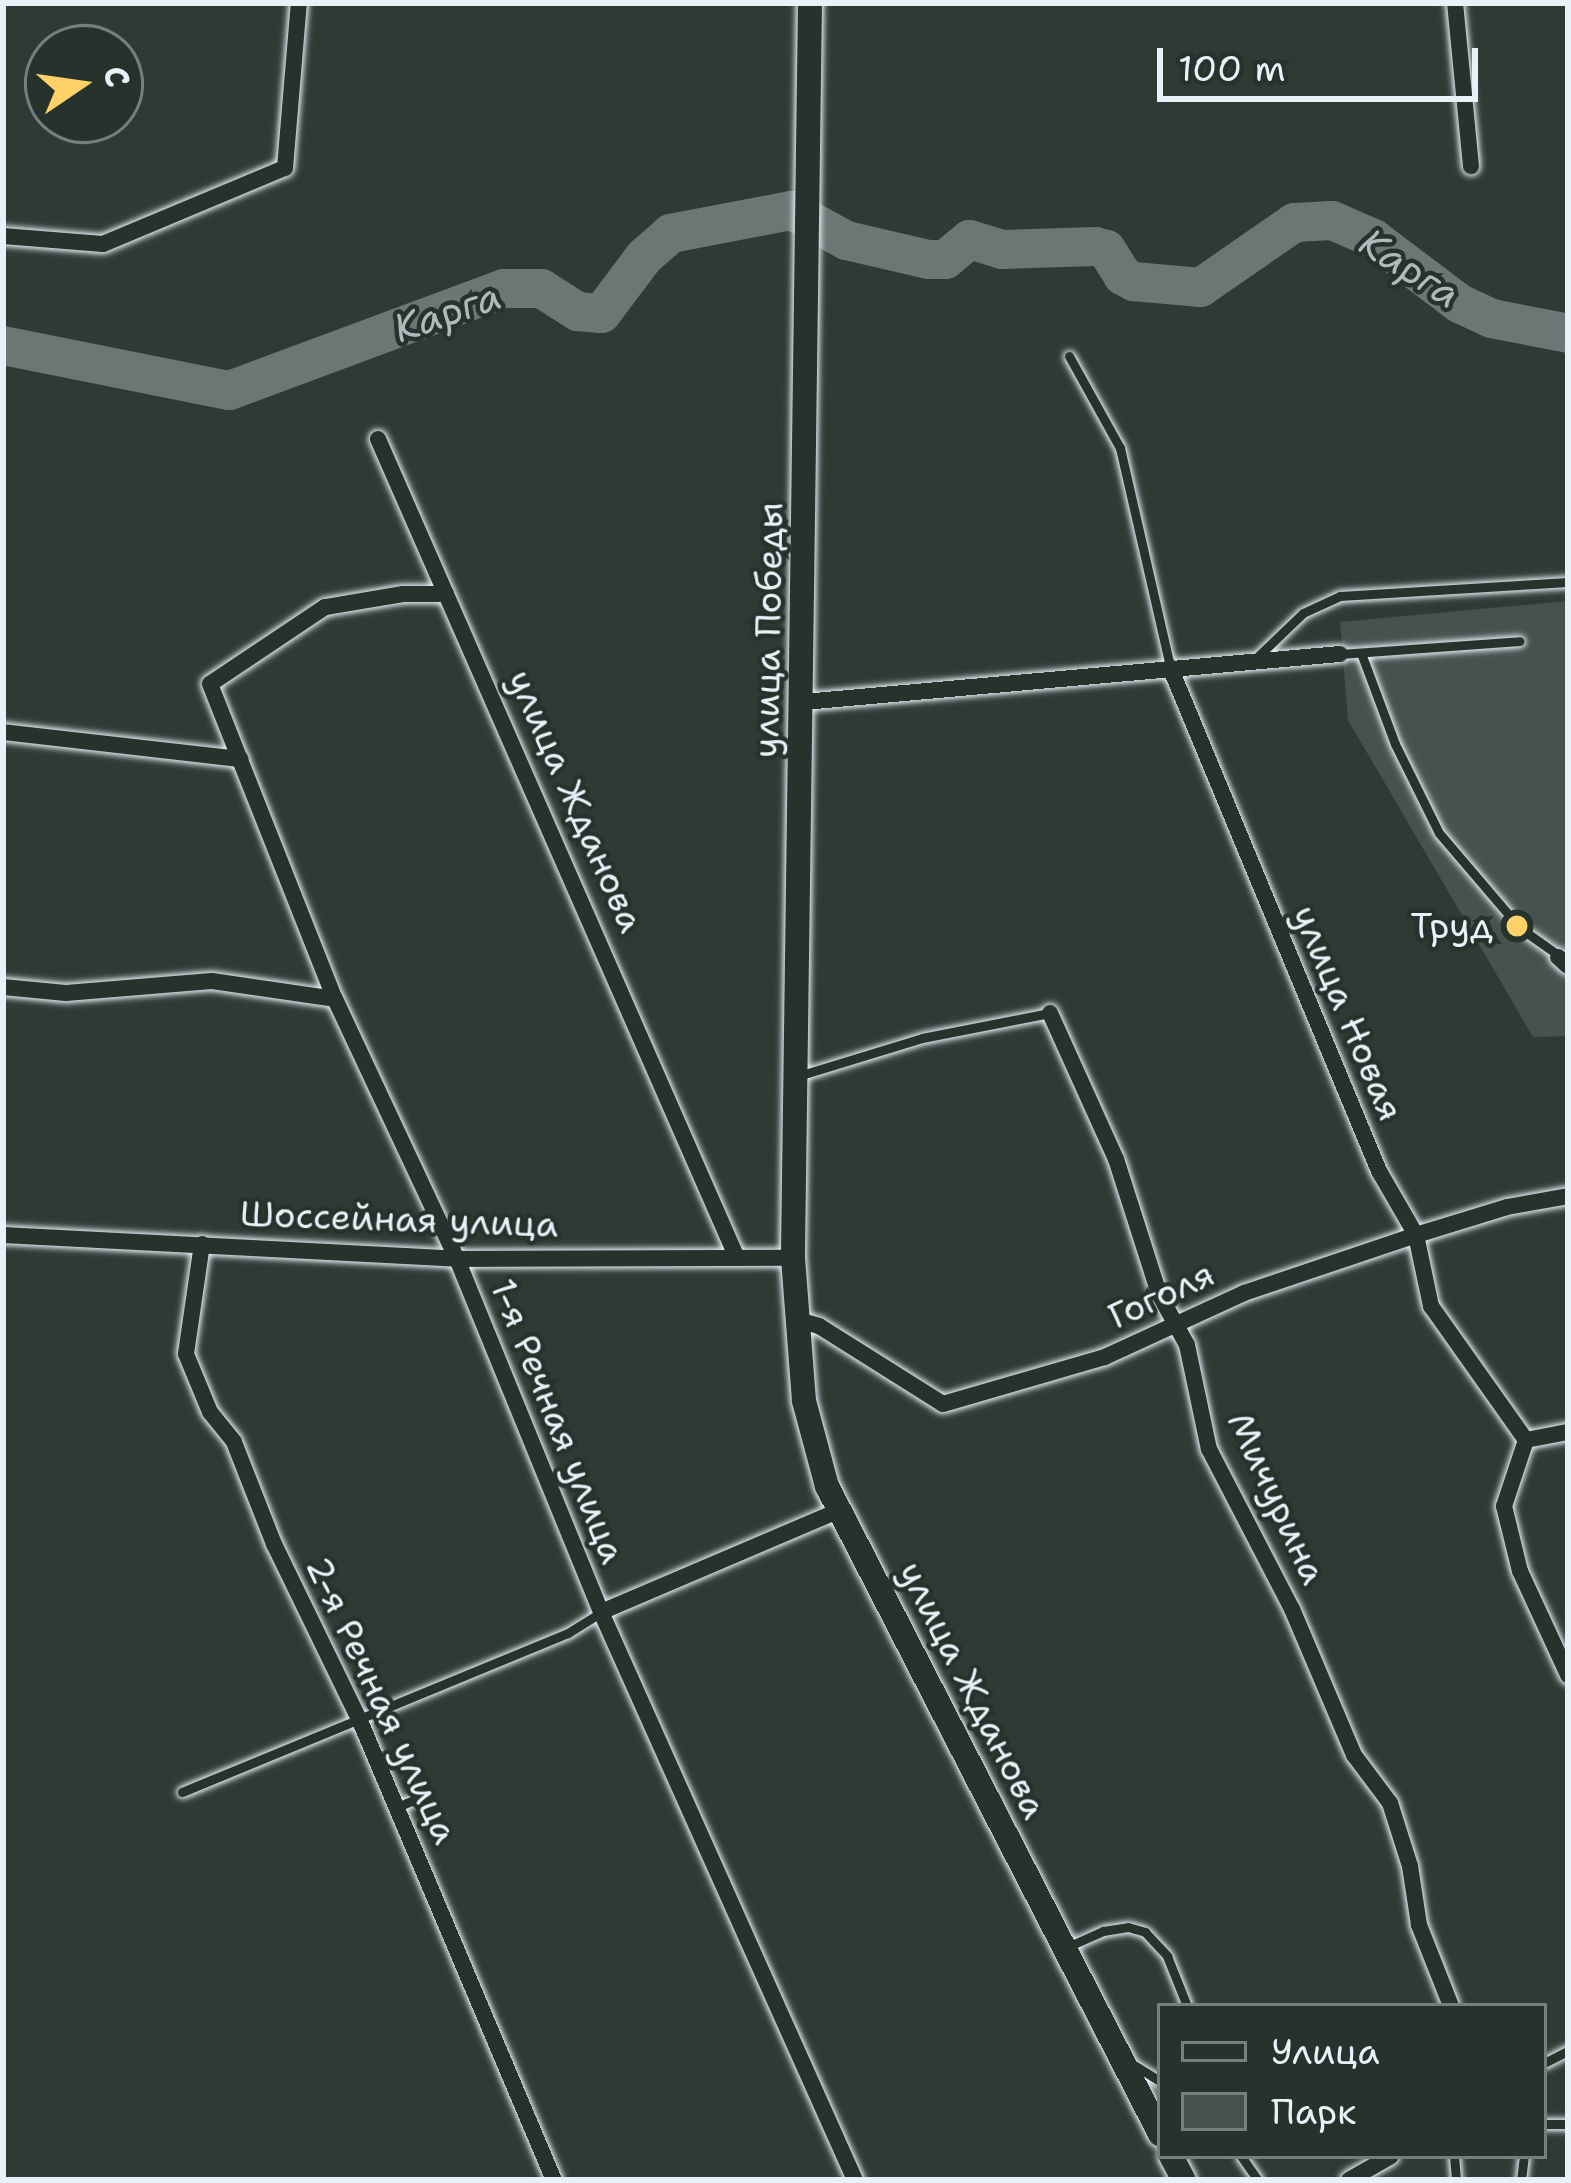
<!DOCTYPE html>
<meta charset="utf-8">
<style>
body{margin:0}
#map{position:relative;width:1571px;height:2183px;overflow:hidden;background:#2e3b35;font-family:"Shantell Sans",sans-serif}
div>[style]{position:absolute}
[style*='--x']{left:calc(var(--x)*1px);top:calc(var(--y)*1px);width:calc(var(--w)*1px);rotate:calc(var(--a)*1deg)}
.green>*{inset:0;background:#45524e}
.river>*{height:39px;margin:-19.5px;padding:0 19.5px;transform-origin:19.5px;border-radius:19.5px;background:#6b7775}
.roads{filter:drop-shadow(0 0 3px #e8f1f8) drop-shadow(0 0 3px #e8f1f8)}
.lane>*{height:9px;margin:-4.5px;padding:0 4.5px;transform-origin:4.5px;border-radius:4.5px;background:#26332d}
.street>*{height:16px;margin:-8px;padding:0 8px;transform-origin:8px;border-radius:8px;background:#26332d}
.secondary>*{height:24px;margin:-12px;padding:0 12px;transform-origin:12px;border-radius:12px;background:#26332d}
.dots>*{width:33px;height:33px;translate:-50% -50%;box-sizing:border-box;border:6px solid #26332d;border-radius:50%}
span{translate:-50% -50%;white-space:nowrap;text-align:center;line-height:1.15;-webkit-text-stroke:9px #26332d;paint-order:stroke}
.street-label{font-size:36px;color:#e8f1f8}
.poi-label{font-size:36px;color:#e8f1f8}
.right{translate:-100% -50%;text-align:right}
.water-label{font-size:39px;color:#b0babd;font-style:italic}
.frame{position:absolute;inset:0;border:6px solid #e8f1f8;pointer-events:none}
.legend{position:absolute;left:1157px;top:2003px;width:390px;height:156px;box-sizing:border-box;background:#26332d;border:3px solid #747f7e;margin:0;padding:15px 21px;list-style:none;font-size:36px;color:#e8f1f8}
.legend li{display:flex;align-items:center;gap:24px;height:60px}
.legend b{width:60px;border:3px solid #747f7e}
.north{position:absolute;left:24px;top:24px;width:120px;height:120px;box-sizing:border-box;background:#26332d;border:3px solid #747f7e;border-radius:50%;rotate:77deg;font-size:33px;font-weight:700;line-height:48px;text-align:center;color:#e8f1f8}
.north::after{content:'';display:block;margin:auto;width:42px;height:54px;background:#ffd166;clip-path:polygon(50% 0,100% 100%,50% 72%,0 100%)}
.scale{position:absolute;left:1157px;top:48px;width:321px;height:54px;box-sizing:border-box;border:6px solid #e8f1f8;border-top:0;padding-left:15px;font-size:36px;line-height:42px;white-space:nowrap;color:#e8f1f8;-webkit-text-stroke:9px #26332d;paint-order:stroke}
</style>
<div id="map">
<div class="green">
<div style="clip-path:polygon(1568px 601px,1568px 1036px,1533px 1037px,1348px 720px,1340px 622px)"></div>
</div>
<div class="river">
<div style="--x:3;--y:345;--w:230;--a:11.3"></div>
<div style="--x:229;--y:390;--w:292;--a:-20.4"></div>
<div style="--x:503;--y:288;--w:38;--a:0"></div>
<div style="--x:541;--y:288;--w:43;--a:32.6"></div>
<div style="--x:577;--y:311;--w:24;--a:5"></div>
<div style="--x:601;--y:313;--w:71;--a:-53"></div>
<div style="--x:644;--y:256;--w:35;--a:-41"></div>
<div style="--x:670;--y:233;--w:123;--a:-10.8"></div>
<div style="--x:791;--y:210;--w:63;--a:28.6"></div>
<div style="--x:846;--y:240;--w:84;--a:13"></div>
<div style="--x:928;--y:259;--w:17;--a:0"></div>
<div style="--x:945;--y:259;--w:31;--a:-40"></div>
<div style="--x:969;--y:239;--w:34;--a:17"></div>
<div style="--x:1001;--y:249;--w:94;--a:-1.8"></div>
<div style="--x:1095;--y:246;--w:11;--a:15"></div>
<div style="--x:1106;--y:249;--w:31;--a:58"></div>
<div style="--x:1122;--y:275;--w:13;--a:29"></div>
<div style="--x:1133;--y:281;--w:67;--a:5.1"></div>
<div style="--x:1200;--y:287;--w:114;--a:-34.7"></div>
<div style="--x:1294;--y:222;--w:38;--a:-3"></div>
<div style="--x:1332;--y:220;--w:45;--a:23.7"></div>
<div style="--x:1373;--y:238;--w:108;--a:37.1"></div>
<div style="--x:1459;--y:303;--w:35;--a:25"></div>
<div style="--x:1491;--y:318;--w:78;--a:11"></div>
</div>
<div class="roads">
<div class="lane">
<div style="--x:1069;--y:356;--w:105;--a:61"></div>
<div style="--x:1120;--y:448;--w:225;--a:77.1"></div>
<div style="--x:1361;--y:653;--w:97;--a:69.5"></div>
<div style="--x:1395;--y:744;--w:99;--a:63.7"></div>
<div style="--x:1439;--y:833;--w:125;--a:49.5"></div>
<div style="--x:1520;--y:928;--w:50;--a:35.3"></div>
<div style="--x:1340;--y:654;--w:180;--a:-4.1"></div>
<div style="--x:1253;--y:661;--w:69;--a:-43.8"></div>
<div style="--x:1303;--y:613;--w:41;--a:-24.7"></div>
<div style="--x:1340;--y:596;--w:228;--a:-3.5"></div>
<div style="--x:798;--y:1076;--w:130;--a:-17"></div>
<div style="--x:922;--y:1038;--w:130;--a:-11.1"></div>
<div style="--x:182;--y:1792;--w:417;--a:-22.4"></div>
<div style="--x:568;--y:1633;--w:39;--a:-32"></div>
<div style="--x:397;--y:1807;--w:21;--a:-23"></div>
<div style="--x:1065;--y:1948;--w:42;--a:-24.1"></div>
<div style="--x:1103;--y:1931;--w:25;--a:-9"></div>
<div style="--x:1128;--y:1927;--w:18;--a:16"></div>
<div style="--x:1145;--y:1932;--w:33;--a:47"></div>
<div style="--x:1167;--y:1956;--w:54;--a:68.2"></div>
<div style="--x:1544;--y:2063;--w:27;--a:-27"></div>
<div style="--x:1134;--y:2065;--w:31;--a:32"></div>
<div style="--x:1544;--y:2124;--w:24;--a:0"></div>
<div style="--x:1241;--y:2156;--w:29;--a:55"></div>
<div style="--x:1454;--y:2156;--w:24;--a:85"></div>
<div style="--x:1521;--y:2180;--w:24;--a:-83"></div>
</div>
<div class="street">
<div style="--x:1455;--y:3;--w:164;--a:84.4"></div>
<div style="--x:3;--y:236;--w:100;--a:4.6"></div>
<div style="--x:103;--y:244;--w:197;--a:-22.7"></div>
<div style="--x:285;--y:168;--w:166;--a:-85.2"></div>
<div style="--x:378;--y:439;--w:894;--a:66.33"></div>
<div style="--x:446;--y:594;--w:43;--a:180"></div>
<div style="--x:403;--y:594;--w:79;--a:170.5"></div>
<div style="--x:325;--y:607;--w:138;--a:146.2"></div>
<div style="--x:210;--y:684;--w:339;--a:68.4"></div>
<div style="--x:335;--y:999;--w:287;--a:64.9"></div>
<div style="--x:457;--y:1259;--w:381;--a:67.8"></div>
<div style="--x:601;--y:1612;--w:622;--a:65.91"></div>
<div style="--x:1170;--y:667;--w:546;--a:67.48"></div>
<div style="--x:1379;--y:1171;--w:74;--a:60"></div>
<div style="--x:1416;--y:1235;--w:73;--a:78.1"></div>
<div style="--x:1431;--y:1306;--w:164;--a:54.7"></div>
<div style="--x:1526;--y:1440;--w:70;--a:108.4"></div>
<div style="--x:1504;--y:1506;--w:67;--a:76.2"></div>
<div style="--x:1520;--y:1571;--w:115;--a:65.2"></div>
<div style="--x:804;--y:702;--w:538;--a:-5.12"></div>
<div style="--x:3;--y:732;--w:239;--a:6.5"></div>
<div style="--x:1558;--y:957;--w:13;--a:42"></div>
<div style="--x:3;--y:987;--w:63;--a:5.4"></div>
<div style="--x:66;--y:993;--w:146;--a:-4.7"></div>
<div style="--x:212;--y:981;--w:124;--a:8.3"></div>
<div style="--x:1050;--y:1013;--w:160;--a:65.7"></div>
<div style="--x:1116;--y:1159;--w:142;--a:72.3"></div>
<div style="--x:1159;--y:1294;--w:58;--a:61.2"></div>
<div style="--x:1187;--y:1345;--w:106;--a:78.1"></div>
<div style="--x:1209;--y:1449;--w:180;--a:62.6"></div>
<div style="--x:1292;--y:1609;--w:159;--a:67"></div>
<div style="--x:1354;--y:1755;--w:60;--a:53.1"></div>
<div style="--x:1390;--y:1803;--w:66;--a:72.4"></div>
<div style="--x:1410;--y:1866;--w:60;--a:81.3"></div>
<div style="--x:1419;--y:1925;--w:87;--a:68.4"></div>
<div style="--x:3;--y:1235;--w:455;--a:3"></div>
<div style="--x:457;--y:1259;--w:336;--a:-0.2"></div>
<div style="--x:202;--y:1244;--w:111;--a:98.3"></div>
<div style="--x:186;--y:1354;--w:63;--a:67.5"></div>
<div style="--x:210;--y:1412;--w:38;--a:51"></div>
<div style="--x:234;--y:1442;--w:110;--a:68.6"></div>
<div style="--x:274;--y:1544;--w:197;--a:64.1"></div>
<div style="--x:360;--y:1721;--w:498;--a:67.1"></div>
<div style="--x:798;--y:1320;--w:22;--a:16"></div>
<div style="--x:819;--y:1326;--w:146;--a:32.2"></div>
<div style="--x:943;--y:1404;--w:169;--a:-16.2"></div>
<div style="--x:1105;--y:1357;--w:153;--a:-24.7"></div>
<div style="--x:1244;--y:1293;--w:182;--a:-18.6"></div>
<div style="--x:1416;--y:1235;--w:95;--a:-17.1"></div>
<div style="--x:1507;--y:1207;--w:62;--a:-10.2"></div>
<div style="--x:1526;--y:1440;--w:43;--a:-10.8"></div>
<div style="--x:601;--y:1612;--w:260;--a:-23.1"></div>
<div style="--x:1349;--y:2180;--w:48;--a:-29.7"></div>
</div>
<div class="secondary">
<div style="--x:810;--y:3;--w:1255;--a:90.78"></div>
<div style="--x:793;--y:1258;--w:143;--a:85.6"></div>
<div style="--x:804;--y:1401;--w:88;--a:74.9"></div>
<div style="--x:827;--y:1486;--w:729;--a:62.8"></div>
<div style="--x:1171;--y:2156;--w:27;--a:62"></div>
</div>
</div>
<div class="dots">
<div style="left:1517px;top:926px;background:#ffd166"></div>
</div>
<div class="street-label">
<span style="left:768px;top:630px;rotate:-89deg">улица Победы</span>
<span style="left:576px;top:801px;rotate:66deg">улица Жданова</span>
<span style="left:1348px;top:1013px;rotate:67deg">улица Новая</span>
<span style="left:399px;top:1219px;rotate:2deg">Шоссейная улица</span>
<span style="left:1161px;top:1295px;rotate:-25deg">Гоголя</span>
<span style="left:558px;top:1421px;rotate:68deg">1-я Речная улица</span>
<span style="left:1277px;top:1498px;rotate:65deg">Мичурина</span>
<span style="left:973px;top:1690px;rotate:63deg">улица Жданова</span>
<span style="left:382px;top:1700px;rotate:65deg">2-я Речная улица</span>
</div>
<div class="poi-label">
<span class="right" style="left:1493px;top:926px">Труд</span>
</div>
<div class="water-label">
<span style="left:1410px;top:268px;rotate:33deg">Карга</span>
<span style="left:447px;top:312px;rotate:-19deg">Карга</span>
</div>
<div class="frame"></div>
<ul class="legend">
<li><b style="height:15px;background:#26332d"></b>Улица</li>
<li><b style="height:33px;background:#45524e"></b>Парк</li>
</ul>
<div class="north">С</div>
<div class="scale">100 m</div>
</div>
